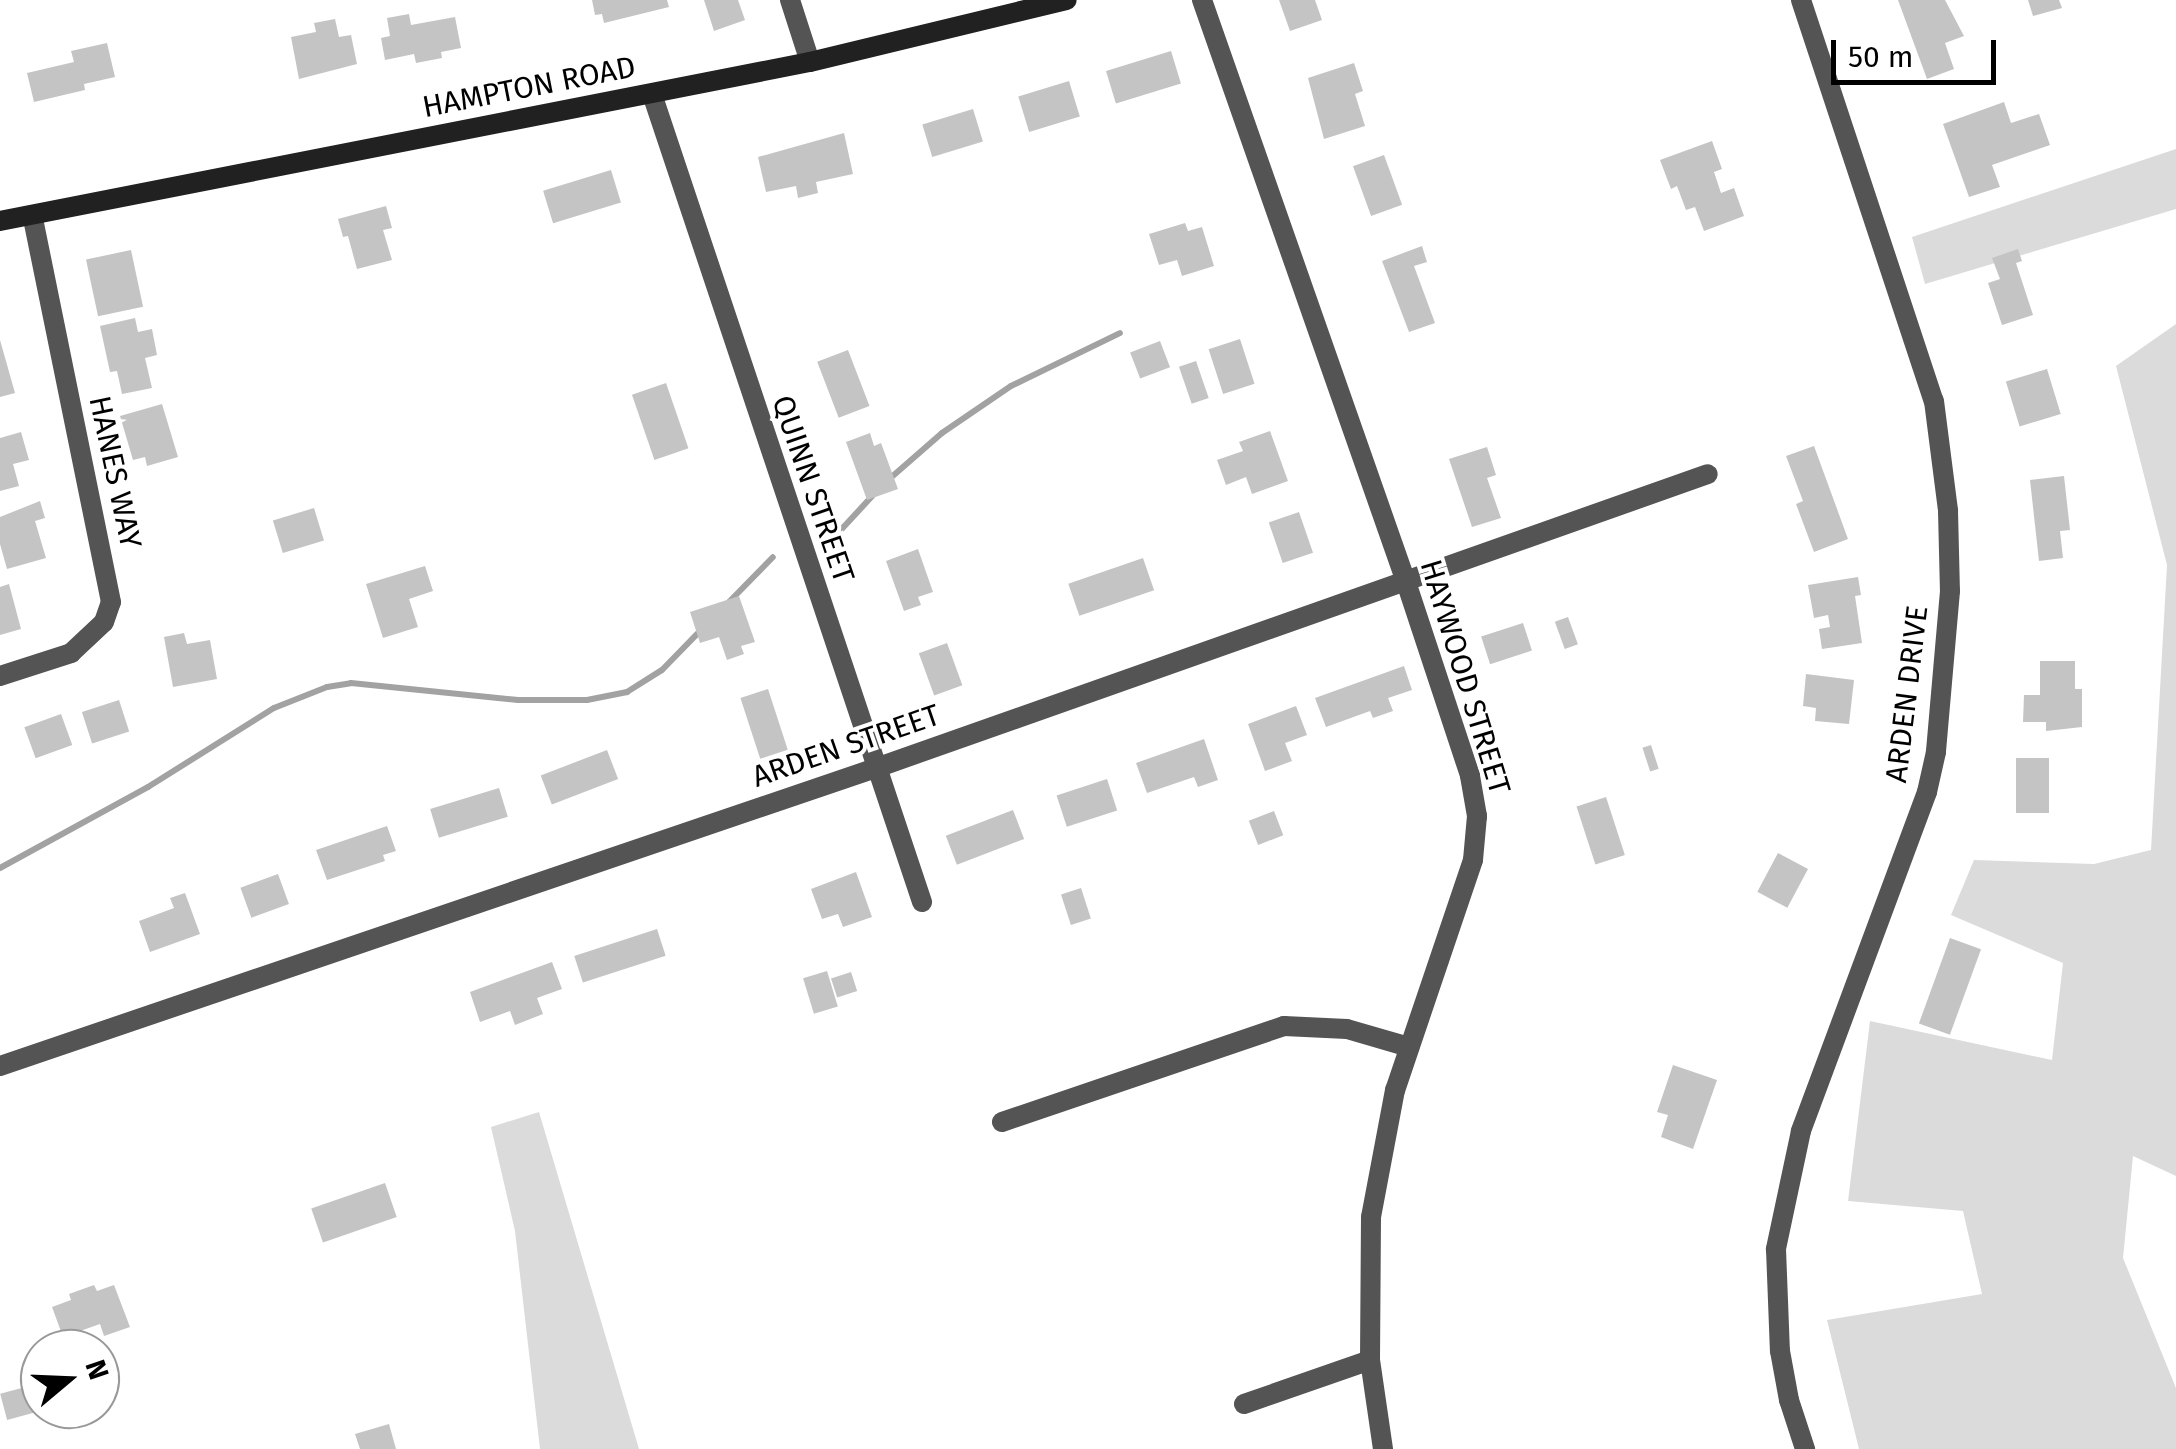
<!DOCTYPE html>
<style>
body{margin:0}
#map{position:relative;width:2176px;height:1449px;overflow:hidden;background:#fff;font-family:"Fira Sans",sans-serif}
div>[style]{position:absolute}
[style*='--x']{left:calc(var(--x)*1px);top:calc(var(--y)*1px);width:calc(var(--w)*1px);rotate:calc(var(--a)*1deg)}
.green>*{inset:0;background:#dbdbdb}
.stream>*{height:6px;margin:-3px;padding:0 3px;transform-origin:3px;border-radius:3px;background:#a2a2a2}
.building>*{inset:0;background:#c4c4c4;transform-origin:0 0}
.minor>*{height:20px;margin:-10px;padding:0 10px;transform-origin:10px;border-radius:10px;background:#545454}
.secondary>*{height:20px;margin:-10px;padding:0 10px;transform-origin:10px;border-radius:10px;background:#212121}
span{translate:-50% -50%;white-space:nowrap;text-align:center;line-height:1.15;-webkit-text-stroke:8px #fff;paint-order:stroke}
.street-label{font-size:30px;color:#000}
.north{position:absolute;left:20px;top:1329px;width:100px;height:100px;box-sizing:border-box;background:#fff;border:2px solid #999;border-radius:50%;rotate:71deg;font-size:28px;font-weight:700;line-height:40px;text-align:center;color:#000}
.north::after{content:'';display:block;margin:auto;width:35px;height:45px;background:#000;clip-path:polygon(50% 0,100% 100%,50% 72%,0 100%)}
.scale{position:absolute;left:1831px;top:40px;width:165px;height:45px;box-sizing:border-box;border:5px solid #000;border-top:0;padding-left:12px;font-size:30px;line-height:35px;white-space:nowrap;color:#000;-webkit-text-stroke:8px #fff;paint-order:stroke}
</style>
<div id="map">
<div class="green">
<div style="clip-path:polygon(2176px 149px,2176px 209px,1925px 284px,1912px 237px)"></div>
<div style="clip-path:polygon(2176px 324px,2176px 1176px,2133px 1156px,2123px 1258px,2176px 1388px,2176px 1449px,1859px 1449px,1827px 1320px,1982px 1294px,1963px 1211px,1848px 1201px,1870px 1021px,2052px 1060px,2063px 963px,1951px 915px,1974px 860px,2094px 864px,2151px 850px,2167px 565px,2116px 366px)"></div>
<div style="clip-path:polygon(539px 1112px,639px 1449px,540px 1449px,515px 1231px,491px 1127px)"></div>
</div>
<div class="stream">
<div style="--x:887;--y:481;--w:73;--a:-41.1"></div>
<div style="--x:942;--y:433;--w:83;--a:-34.3"></div>
<div style="--x:1011;--y:386;--w:121;--a:-25.9"></div>
<div style="--x:839;--y:532;--w:53;--a:-47.3"></div>
<div style="--x:728;--y:603;--w:64;--a:-45.6"></div>
<div style="--x:0;--y:868;--w:169;--a:-28.7"></div>
<div style="--x:148;--y:787;--w:149;--a:-32.1"></div>
<div style="--x:274;--y:708;--w:57;--a:-21.6"></div>
<div style="--x:327;--y:687;--w:24;--a:-9"></div>
<div style="--x:351;--y:683;--w:168;--a:5.8"></div>
<div style="--x:518;--y:700;--w:69;--a:0"></div>
<div style="--x:587;--y:700;--w:41;--a:-11.3"></div>
<div style="--x:627;--y:692;--w:41;--a:-32.2"></div>
<div style="--x:662;--y:670;--w:57;--a:-45.7"></div>
</div>
<div class="building">
<div style="clip-path:polygon(592px 0,667px 0,669px 7px,604px 23px,602px 14px,595px 15px)"></div>
<div style="clip-path:polygon(704px 0,738px 0,745px 20px,714px 31px)"></div>
<div style="clip-path:polygon(1279px 0,1315px 0,1322px 20px,1290px 31px)"></div>
<div style="clip-path:polygon(1898px 0,1945px 0,1964px 36px,1945px 43px,1954px 69px,1927px 79px)"></div>
<div style="clip-path:polygon(2028px 0,2059px 0,2062px 8px,2033px 16px)"></div>
<div style="clip-path:polygon(409px 14px,411px 25px,455px 17px,461px 48px,441px 52px,442px 58px,416px 63px,414px 54px,385px 60px,381px 38px,390px 36px,387px 18px)"></div>
<div style="clip-path:polygon(335px 19px,339px 37px,351px 35px,357px 64px,299px 79px,291px 37px,316px 32px,314px 23px)"></div>
<div style="clip-path:polygon(107px 43px,115px 77px,84px 84px,85px 90px,34px 102px,27px 73px,74px 62px,71px 51px)"></div>
<div style="left:1171px;top:51px;width:34px;height:68px;rotate:73deg"></div>
<div style="clip-path:polygon(1354px 63px,1363px 91px,1355px 94px,1365px 126px,1324px 139px,1308px 78px)"></div>
<div style="left:1069px;top:81px;width:37px;height:53px;rotate:73deg"></div>
<div style="clip-path:polygon(2004px 102px,2011px 123px,2039px 114px,2050px 145px,1992px 165px,2000px 187px,1969px 197px,1943px 124px)"></div>
<div style="left:973px;top:109px;width:34px;height:53px;rotate:73deg"></div>
<div style="clip-path:polygon(844px 133px,853px 174px,816px 182px,818px 193px,798px 198px,796px 186px,766px 192px,758px 157px)"></div>
<div style="clip-path:polygon(1712px 141px,1722px 169px,1714px 172px,1721px 193px,1734px 188px,1744px 216px,1704px 231px,1695px 207px,1686px 210px,1677px 186px,1671px 189px,1660px 160px)"></div>
<div style="left:1384px;top:155px;width:53px;height:33px;rotate:70deg"></div>
<div style="left:611px;top:170px;width:34px;height:71px;rotate:73deg"></div>
<div style="clip-path:polygon(386px 206px,392px 228px,383px 230px,392px 260px,357px 269px,348px 236px,343px 237px,338px 219px)"></div>
<div style="clip-path:polygon(1185px 223px,1188px 231px,1202px 227px,1214px 266px,1182px 276px,1177px 260px,1159px 265px,1149px 234px)"></div>
<div style="clip-path:polygon(1422px 246px,1427px 262px,1414px 266px,1435px 323px,1409px 332px,1382px 261px)"></div>
<div style="clip-path:polygon(2018px 249px,2022px 261px,2016px 263px,2033px 315px,2002px 325px,1988px 283px,2000px 279px,1992px 258px)"></div>
<div style="left:131px;top:250px;width:58px;height:46px;rotate:78deg"></div>
<div style="clip-path:polygon(135px 318px,138px 332px,152px 329px,157px 355px,145px 358px,152px 388px,122px 394px,117px 371px,110px 372px,100px 326px)"></div>
<div style="left:1240px;top:339px;width:47px;height:33px;rotate:72deg"></div>
<div style="clip-path:polygon(0 340px,15px 393px,0 397px)"></div>
<div style="left:1160px;top:341px;width:28px;height:32px;rotate:69deg"></div>
<div style="left:848px;top:350px;width:60px;height:33px;rotate:69deg"></div>
<div style="left:1196px;top:361px;width:39px;height:18px;rotate:71deg"></div>
<div style="left:2047px;top:369px;width:47px;height:43px;rotate:73deg"></div>
<div style="left:666px;top:383px;width:69px;height:36px;rotate:71deg"></div>
<div style="clip-path:polygon(162px 404px,178px 457px,147px 466px,145px 457px,133px 460px,120px 416px)"></div>
<div style="clip-path:polygon(1270px 431px,1288px 481px,1252px 494px,1246px 477px,1226px 485px,1217px 460px,1243px 451px,1239px 442px)"></div>
<div style="clip-path:polygon(21px 432px,29px 460px,13px 464px,19px 486px,0 491px,0 438px)"></div>
<div style="clip-path:polygon(870px 433px,874px 446px,881px 443px,898px 489px,867px 500px,846px 442px)"></div>
<div style="clip-path:polygon(1814px 446px,1848px 539px,1814px 552px,1796px 504px,1803px 501px,1786px 456px)"></div>
<div style="clip-path:polygon(1487px 447px,1496px 475px,1487px 478px,1501px 518px,1472px 527px,1449px 459px)"></div>
<div style="clip-path:polygon(2064px 476px,2070px 530px,2060px 531px,2063px 558px,2039px 561px,2030px 480px)"></div>
<div style="clip-path:polygon(40px 501px,45px 518px,35px 521px,46px 558px,7px 569px,0 544px,0 517px)"></div>
<div style="left:314px;top:508px;width:34px;height:43px;rotate:73deg"></div>
<div style="left:1299px;top:512px;width:43px;height:32px;rotate:71deg"></div>
<div style="clip-path:polygon(918px 549px,933px 592px,918px 597px,921px 605px,904px 611px,886px 561px)"></div>
<div style="left:1143px;top:558px;width:34px;height:79px;rotate:71deg"></div>
<div style="clip-path:polygon(425px 566px,433px 591px,409px 599px,418px 627px,383px 638px,366px 584px)"></div>
<div style="clip-path:polygon(1858px 577px,1861px 595px,1855px 596px,1862px 643px,1822px 649px,1819px 629px,1830px 627px,1828px 615px,1814px 618px,1808px 585px)"></div>
<div style="clip-path:polygon(9px 584px,21px 629px,0 635px,0 587px)"></div>
<div style="clip-path:polygon(739px 596px,755px 642px,741px 646px,744px 654px,727px 660px,719px 637px,700px 643px,690px 612px)"></div>
<div style="left:1568px;top:617px;width:29px;height:14px;rotate:70deg"></div>
<div style="left:1523px;top:623px;width:29px;height:44px;rotate:72deg"></div>
<div style="clip-path:polygon(184px 633px,187px 644px,210px 640px,217px 679px,173px 687px,164px 637px)"></div>
<div style="left:947px;top:643px;width:45px;height:30px;rotate:70deg"></div>
<div style="clip-path:polygon(2040px 661px,2075px 661px,2075px 689px,2082px 689px,2082px 727px,2046px 731px,2046px 722px,2023px 722px,2024px 695px,2040px 695px)"></div>
<div style="clip-path:polygon(1404px 666px,1412px 690px,1388px 698px,1393px 711px,1373px 718px,1370px 711px,1326px 727px,1315px 698px)"></div>
<div style="clip-path:polygon(1806px 674px,1854px 680px,1849px 724px,1815px 721px,1816px 708px,1803px 706px)"></div>
<div style="left:768px;top:689px;width:64px;height:29px;rotate:72deg"></div>
<div style="left:119px;top:700px;width:33px;height:39px;rotate:72deg"></div>
<div style="clip-path:polygon(1296px 706px,1307px 735px,1285px 743px,1292px 761px,1265px 771px,1248px 724px)"></div>
<div style="left:61px;top:714px;width:33px;height:39px;rotate:70deg"></div>
<div style="clip-path:polygon(1204px 739px,1218px 780px,1198px 787px,1194px 777px,1147px 793px,1136px 763px)"></div>
<div style="left:1651px;top:745px;width:25px;height:9px;rotate:72deg"></div>
<div style="left:607px;top:750px;width:31px;height:71px;rotate:69deg"></div>
<div style="left:2049px;top:758px;width:55px;height:33px;rotate:90deg"></div>
<div style="left:1107px;top:779px;width:33px;height:53px;rotate:72deg"></div>
<div style="left:499px;top:788px;width:30px;height:72px;rotate:73deg"></div>
<div style="left:1606px;top:797px;width:61px;height:31px;rotate:72deg"></div>
<div style="left:1013px;top:810px;width:31px;height:72px;rotate:69deg"></div>
<div style="left:1274px;top:811px;width:26px;height:27px;rotate:69deg"></div>
<div style="clip-path:polygon(387px 826px,396px 851px,383px 855px,385px 861px,327px 880px,316px 850px)"></div>
<div style="left:1778px;top:853px;width:34px;height:44px;rotate:28deg"></div>
<div style="clip-path:polygon(856px 872px,872px 917px,843px 927px,838px 914px,822px 919px,811px 889px)"></div>
<div style="left:278px;top:874px;width:32px;height:40px;rotate:70deg"></div>
<div style="left:1081px;top:888px;width:32px;height:21px;rotate:72deg"></div>
<div style="clip-path:polygon(185px 893px,200px 934px,150px 952px,139px 921px,174px 908px,170px 898px)"></div>
<div style="left:657px;top:929px;width:28px;height:87px;rotate:72deg"></div>
<div style="left:1950px;top:938px;width:33px;height:91px;rotate:20deg"></div>
<div style="clip-path:polygon(552px 962px,562px 989px,537px 998px,543px 1014px,515px 1025px,510px 1011px,480px 1022px,470px 992px)"></div>
<div style="left:827px;top:971px;width:37px;height:25px;rotate:73deg"></div>
<div style="left:851px;top:972px;width:20px;height:21px;rotate:72deg"></div>
<div style="clip-path:polygon(1673px 1065px,1717px 1080px,1693px 1149px,1661px 1137px,1668px 1115px,1657px 1112px)"></div>
<div style="left:385px;top:1183px;width:36px;height:78px;rotate:71deg"></div>
<div style="clip-path:polygon(94px 1285px,97px 1291px,114px 1285px,130px 1327px,104px 1336px,100px 1324px,63px 1337px,52px 1307px,71px 1300px,69px 1294px)"></div>
<div style="left:33px;top:1385px;width:27px;height:34px;rotate:75deg"></div>
<div style="clip-path:polygon(389px 1424px,396px 1449px,360px 1449px,355px 1434px)"></div>
</div>
<div class="minor">
<div style="--x:790;--y:0;--w:65;--a:72.1"></div>
<div style="--x:1202;--y:0;--w:617;--a:70.68"></div>
<div style="--x:1406;--y:582;--w:204;--a:71.7"></div>
<div style="--x:1470;--y:776;--w:41;--a:80.1"></div>
<div style="--x:1477;--y:816;--w:44;--a:95.2"></div>
<div style="--x:1473;--y:860;--w:243;--a:108.7"></div>
<div style="--x:1395;--y:1090;--w:129;--a:100.7"></div>
<div style="--x:1371;--y:1217;--w:143;--a:90.4"></div>
<div style="--x:1370;--y:1360;--w:90;--a:81.7"></div>
<div style="--x:1801;--y:0;--w:422;--a:71.7"></div>
<div style="--x:1934;--y:401;--w:111;--a:82.7"></div>
<div style="--x:1948;--y:511;--w:80;--a:88.6"></div>
<div style="--x:1950;--y:591;--w:162;--a:95"></div>
<div style="--x:1936;--y:752;--w:41;--a:102.7"></div>
<div style="--x:1927;--y:792;--w:362;--a:110.4"></div>
<div style="--x:1801;--y:1131;--w:121;--a:102"></div>
<div style="--x:1776;--y:1249;--w:102;--a:87.8"></div>
<div style="--x:1780;--y:1351;--w:50;--a:79.6"></div>
<div style="--x:1789;--y:1400;--w:52;--a:71.9"></div>
<div style="--x:652;--y:94;--w:852;--a:71.52"></div>
<div style="--x:0;--y:676;--w:75;--a:-17.9"></div>
<div style="--x:71;--y:653;--w:45;--a:-43.2"></div>
<div style="--x:104;--y:622;--w:21;--a:-71"></div>
<div style="--x:111;--y:602;--w:395;--a:-101.5"></div>
<div style="--x:0;--y:1066;--w:925;--a:-18.79"></div>
<div style="--x:876;--y:768;--w:882;--a:-19.46"></div>
<div style="--x:1002;--y:1122;--w:298;--a:-18.8"></div>
<div style="--x:1284;--y:1026;--w:63;--a:2.7"></div>
<div style="--x:1347;--y:1029;--w:65;--a:16.2"></div>
<div style="--x:1244;--y:1404;--w:133;--a:-19.2"></div>
</div>
<div class="secondary">
<div style="--x:0;--y:221;--w:825;--a:-11.11"></div>
<div style="--x:810;--y:62;--w:264;--a:-13.6"></div>
</div>
<div class="street-label">
<span style="left:529px;top:87px;rotate:-11deg">HAMPTON ROAD</span>
<span style="left:115px;top:472px;rotate:78deg">HANES WAY</span>
<span style="left:813px;top:489px;rotate:71deg">QUINN STREET</span>
<span style="left:1465px;top:677px;rotate:73deg">HAYWOOD STREET</span>
<span style="left:1907px;top:694px;rotate:-83deg">ARDEN DRIVE</span>
<span style="left:846px;top:746px;rotate:-19deg">ARDEN STREET</span>
</div>
<div class="north">N</div>
<div class="scale">50 m</div>
</div>
